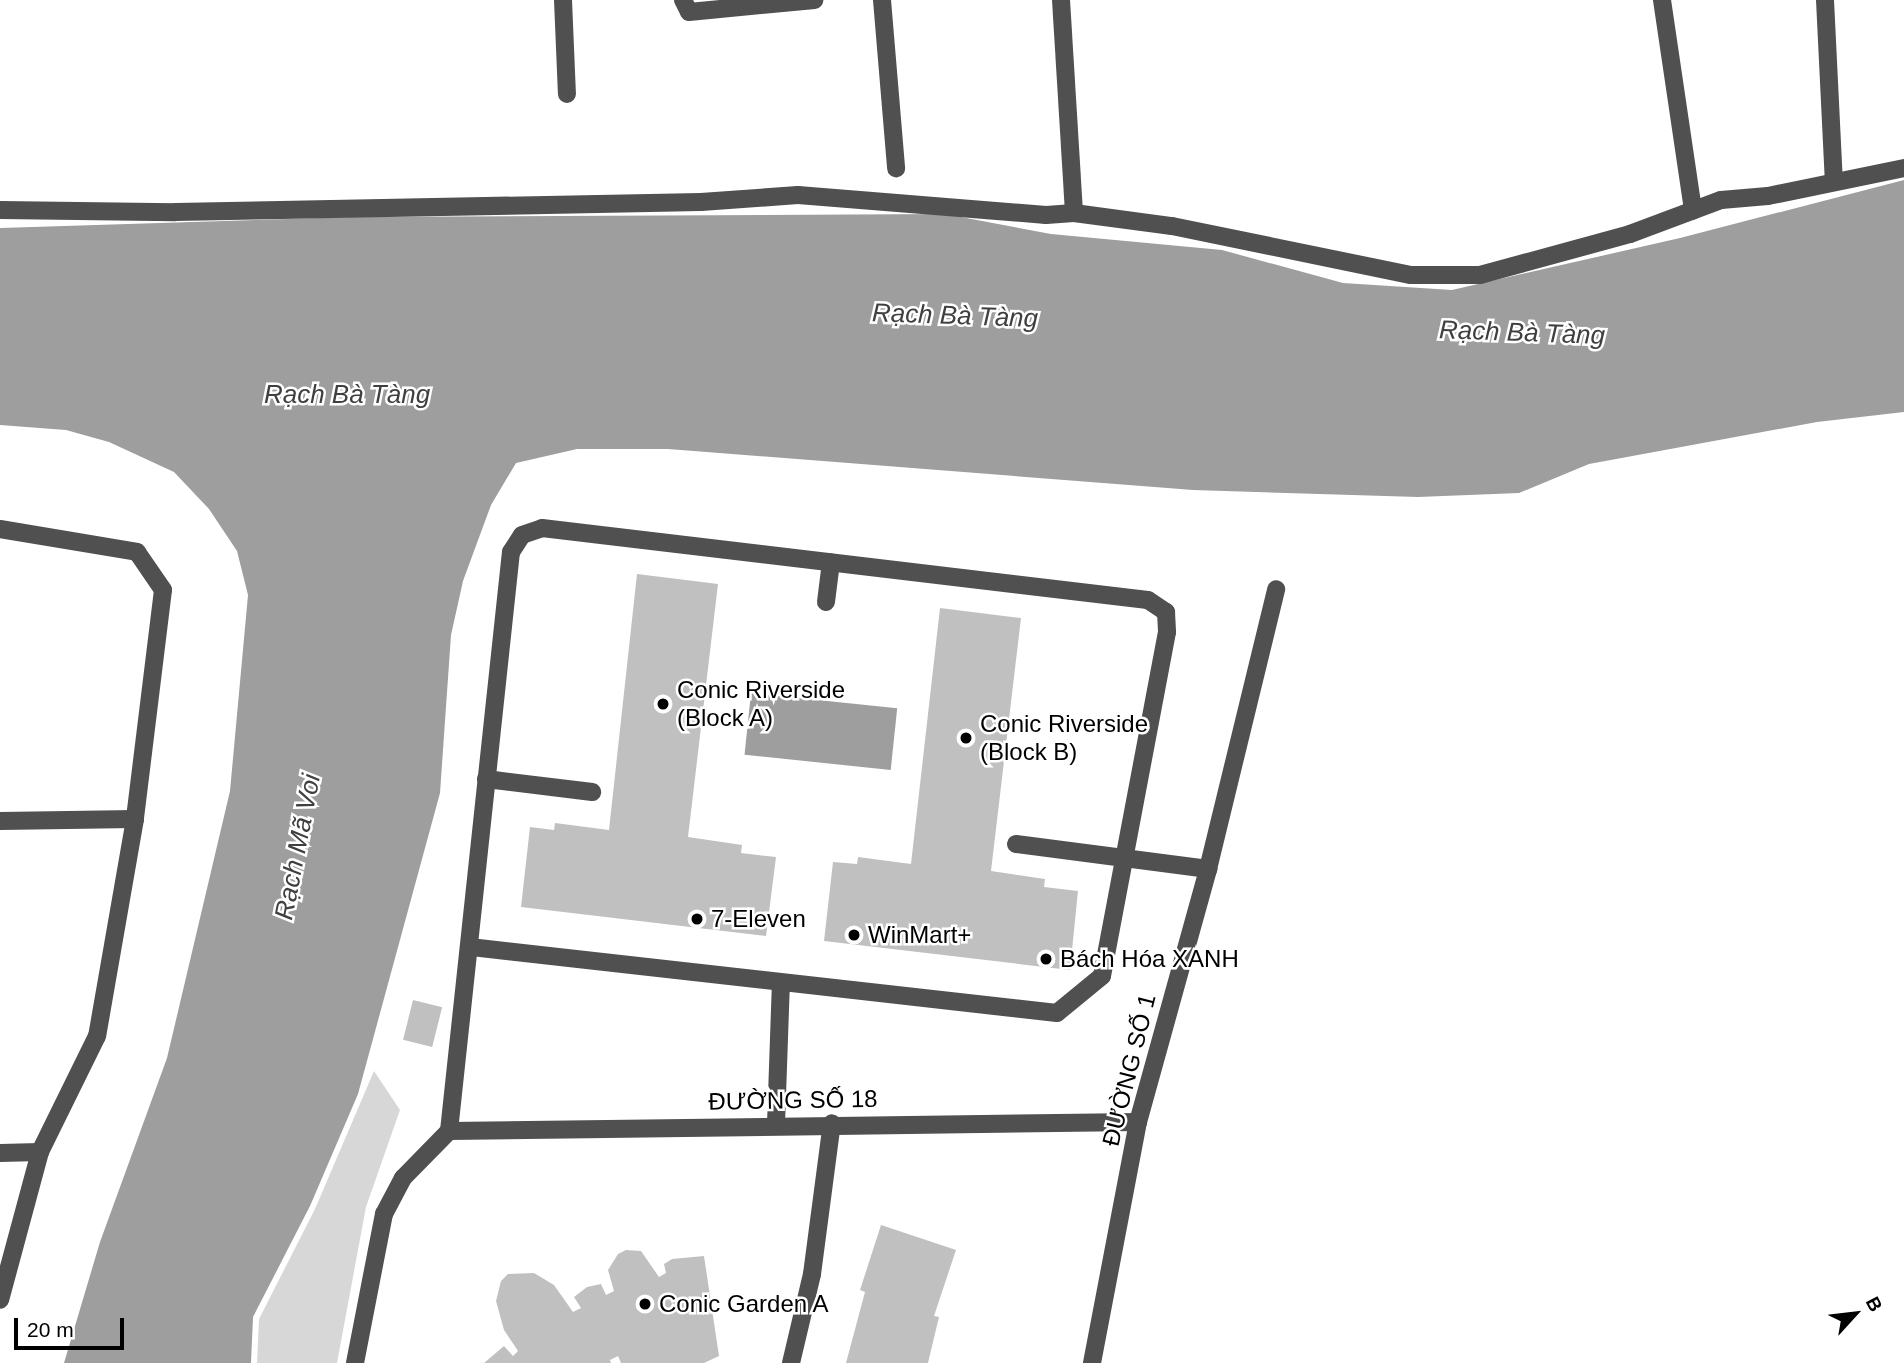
<!DOCTYPE html>
<meta charset="utf-8">
<style>
body{margin:0}
#map{position:relative;width:1904px;height:1363px;overflow:hidden;background:#fff;font-family:Helvetica,sans-serif}
div>[style]{position:absolute}
[style*='--x']{left:calc(var(--x)*1px);top:calc(var(--y)*1px);width:calc(var(--w)*1px);rotate:calc(var(--a)*1deg)}
.green>*{inset:0;background:#d7d7d7}
.water>*{inset:0;background:#9e9e9e;transform-origin:0 0}
.building>*{inset:0;background:#c0c0c0;transform-origin:0 0}
.minor>*{height:18px;margin:-9px;padding:0 9px;transform-origin:9px;border-radius:9px;background:#505050}
.dots>*{width:19px;height:19px;translate:-50% -50%;box-sizing:border-box;border:4px solid #fff;border-radius:50%}
span{translate:-50% -50%;white-space:nowrap;text-align:center;line-height:1.15;-webkit-text-stroke:5px #fff;paint-order:stroke}
.poi-label{font-size:24px;color:#000}
.left{translate:0 -50%;text-align:left}
.street-label{font-size:24px;color:#000}
.water-label{font-size:26px;color:#3f3f3f;font-style:italic}
.north{position:absolute;left:1820px;top:1279px;width:70px;height:70px;-webkit-text-stroke:5px #fff;paint-order:stroke;rotate:63deg;font-size:19px;font-weight:700;line-height:28px;text-align:center;color:#000}
.north::after{content:'';display:block;margin:auto;width:24px;height:32px;background:#000;clip-path:polygon(50% 0,100% 100%,50% 72%,0 100%)}
.scale{position:absolute;left:14px;top:1318px;width:110px;height:32px;box-sizing:border-box;border:4px solid #000;border-top:0;padding-left:9px;font-size:21px;line-height:24px;white-space:nowrap;color:#000;-webkit-text-stroke:5px #fff;paint-order:stroke}
</style>
<div id="map">
<div class="green">
<div style="clip-path:polygon(374px 1071px,400px 1110px,366px 1207px,337px 1363px,257px 1363px,259px 1319px,315px 1209px)"></div>
</div>
<div class="water">
<div style="clip-path:polygon(1904px 180px,1904px 412px,1817px 422px,1589px 464px,1519px 493px,1418px 497px,1193px 490px,668px 449px,577px 449px,516px 463px,491px 505px,463px 581px,451px 635px,440px 793px,358px 1094px,310px 1206px,253px 1317px,251px 1363px,64px 1363px,100px 1242px,167px 1058px,230px 791px,248px 595px,237px 551px,209px 509px,174px 472px,109px 442px,66px 430px,0 425px,0 228px,353px 217px,945px 214px,1051px 234px,1222px 250px,1343px 283px,1452px 290px,1680px 238px)"></div>
<div style="left:751px;top:693px;width:147px;height:62px;rotate:6deg"></div>
</div>
<div class="building">
<div style="clip-path:polygon(637px 574px,718px 584px,688px 837px,742px 845px,741px 853px,776px 857px,766px 936px,521px 907px,530px 827px,554px 830px,555px 823px,609px 830px)"></div>
<div style="clip-path:polygon(940px 608px,1021px 618px,991px 871px,1045px 879px,1044px 887px,1078px 891px,1070px 970px,824px 941px,833px 862px,857px 864px,858px 857px,911px 864px)"></div>
<div style="left:413px;top:1000px;width:30px;height:41px;rotate:14deg"></div>
<div style="clip-path:polygon(881px 1225px,956px 1250px,934px 1316px,939px 1317px,928px 1363px,846px 1363px,865px 1292px,860px 1290px)"></div>
<div style="clip-path:polygon(626px 1250px,641px 1251px,659px 1277px,666px 1273px,664px 1264px,672px 1259px,704px 1256px,719px 1356px,704px 1363px,621px 1363px,618px 1356px,610px 1360px,611px 1363px,484px 1363px,504px 1346px,513px 1356px,518px 1351px,504px 1330px,496px 1301px,501px 1281px,508px 1274px,534px 1273px,554px 1285px,573px 1312px,581px 1308px,574px 1297px,587px 1287px,601px 1284px,606px 1295px,614px 1291px,608px 1270px,618px 1254px)"></div>
</div>
<div class="minor">
<div style="--x:563;--y:0;--w:94;--a:87.6"></div>
<div style="--x:683;--y:0;--w:13;--a:63"></div>
<div style="--x:689;--y:12;--w:126;--a:-5.5"></div>
<div style="--x:882;--y:0;--w:169;--a:85.2"></div>
<div style="--x:1061;--y:0;--w:213;--a:86.5"></div>
<div style="--x:1662;--y:0;--w:213;--a:81.6"></div>
<div style="--x:1825;--y:0;--w:182;--a:87.2"></div>
<div style="--x:0;--y:210;--w:175;--a:0.7"></div>
<div style="--x:175;--y:212;--w:526;--a:-1.09"></div>
<div style="--x:701;--y:202;--w:97;--a:-4.1"></div>
<div style="--x:798;--y:195;--w:249;--a:4.6"></div>
<div style="--x:1046;--y:215;--w:28;--a:-4"></div>
<div style="--x:1074;--y:213;--w:99;--a:7.6"></div>
<div style="--x:1172;--y:226;--w:244;--a:11.6"></div>
<div style="--x:1411;--y:275;--w:69;--a:0"></div>
<div style="--x:1480;--y:275;--w:156;--a:-15.3"></div>
<div style="--x:1630;--y:234;--w:97;--a:-20.5"></div>
<div style="--x:1721;--y:200;--w:47;--a:-4.9"></div>
<div style="--x:1768;--y:196;--w:139;--a:-11.6"></div>
<div style="--x:0;--y:529;--w:139;--a:9.5"></div>
<div style="--x:137;--y:552;--w:46;--a:55.6"></div>
<div style="--x:163;--y:590;--w:231;--a:97"></div>
<div style="--x:135;--y:819;--w:220;--a:99.9"></div>
<div style="--x:97;--y:1036;--w:129;--a:116.2"></div>
<div style="--x:40;--y:1152;--w:153;--a:105.1"></div>
<div style="--x:826;--y:602;--w:40;--a:-82.9"></div>
<div style="--x:486;--y:779;--w:107;--a:7"></div>
<div style="--x:0;--y:821;--w:135;--a:-0.8"></div>
<div style="--x:1016;--y:844;--w:194;--a:7.4"></div>
<div style="--x:776;--y:1124;--w:140;--a:-88"></div>
<div style="--x:449;--y:1131;--w:582;--a:-83.89"></div>
<div style="--x:511;--y:552;--w:20;--a:-57"></div>
<div style="--x:522;--y:535;--w:21;--a:-19"></div>
<div style="--x:542;--y:528;--w:610;--a:6.78"></div>
<div style="--x:1148;--y:600;--w:22;--a:34"></div>
<div style="--x:1166;--y:612;--w:20;--a:87"></div>
<div style="--x:1167;--y:632;--w:350;--a:100.7"></div>
<div style="--x:1102;--y:976;--w:58;--a:140.6"></div>
<div style="--x:1057;--y:1013;--w:591;--a:-173.58"></div>
<div style="--x:449;--y:1131;--w:689;--a:-0.75"></div>
<div style="--x:0;--y:1153;--w:40;--a:-1.4"></div>
<div style="--x:355;--y:1363;--w:152;--a:-79"></div>
<div style="--x:384;--y:1214;--w:41;--a:-62.2"></div>
<div style="--x:403;--y:1178;--w:66;--a:-45.6"></div>
<div style="--x:791;--y:1363;--w:91;--a:-76.7"></div>
<div style="--x:812;--y:1274;--w:152;--a:-82.5"></div>
<div style="--x:1092;--y:1363;--w:245;--a:-79.2"></div>
<div style="--x:1138;--y:1122;--w:263;--a:-74.5"></div>
<div style="--x:1208;--y:869;--w:288;--a:-76.3"></div>
</div>
<div class="dots">
<div style="left:663px;top:704px;background:#000"></div>
<div style="left:966px;top:738px;background:#000"></div>
<div style="left:697px;top:919px;background:#000"></div>
<div style="left:854px;top:935px;background:#000"></div>
<div style="left:1046px;top:959px;background:#000"></div>
<div style="left:645px;top:1304px;background:#000"></div>
</div>
<div class="poi-label">
<span class="left" style="left:677px;top:704px">Conic Riverside<br>(Block A)</span>
<span class="left" style="left:980px;top:738px">Conic Riverside<br>(Block B)</span>
<span class="left" style="left:711px;top:919px">7-Eleven</span>
<span class="left" style="left:868px;top:935px">WinMart+</span>
<span class="left" style="left:1060px;top:959px">Bách Hóa XANH</span>
<span class="left" style="left:659px;top:1304px">Conic Garden A</span>
</div>
<div class="street-label">
<span style="left:1129px;top:1070px;rotate:-76deg">ĐƯỜNG SỐ 1</span>
<span style="left:793px;top:1100px;rotate:-1deg">ĐƯỜNG SỐ 18</span>
</div>
<div class="water-label">
<span style="left:955px;top:316px;rotate:2deg">Rạch Bà Tàng</span>
<span style="left:1522px;top:333px;rotate:2deg">Rạch Bà Tàng</span>
<span style="left:347px;top:395px">Rạch Bà Tàng</span>
<span style="left:298px;top:847px;rotate:-79deg">Rạch Mã Voi</span>
</div>
<div class="north">B</div>
<div class="scale">20 m</div>
</div>
